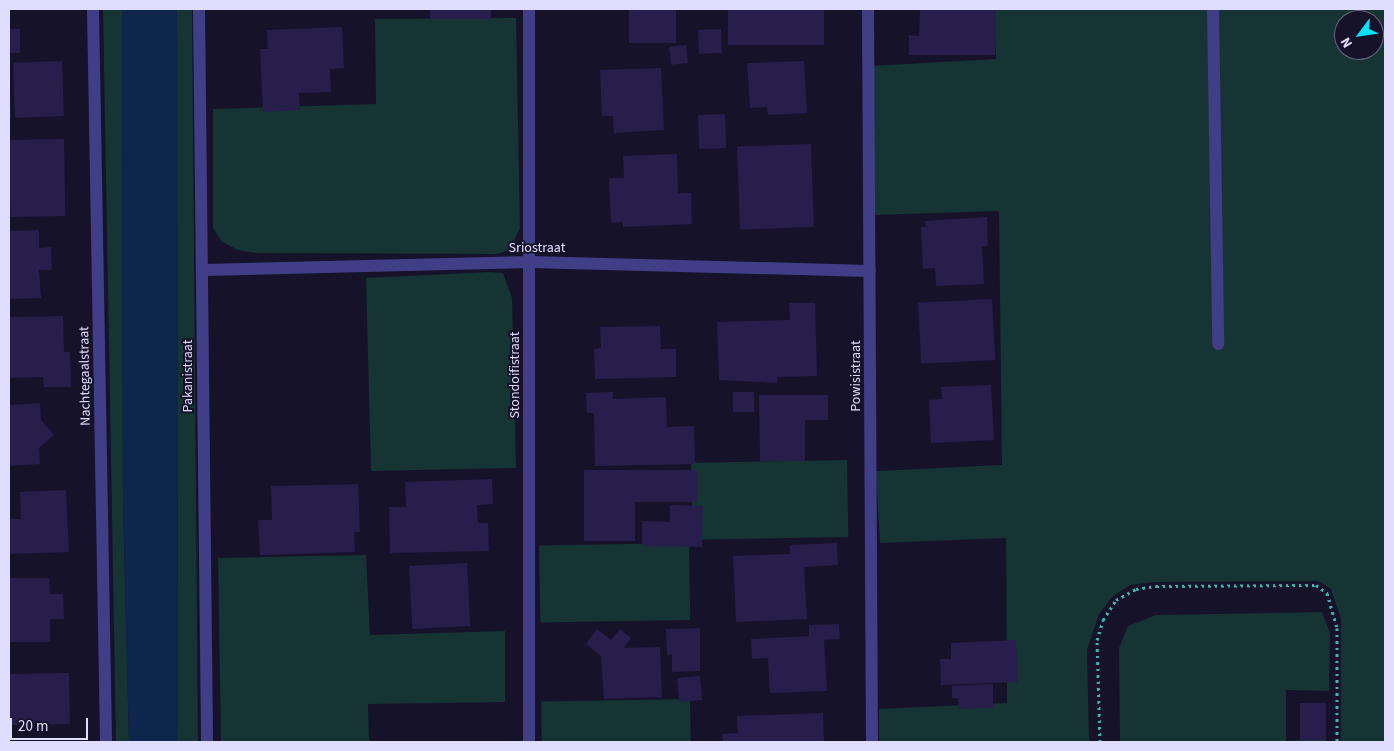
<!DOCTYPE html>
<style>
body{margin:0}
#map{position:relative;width:1394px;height:751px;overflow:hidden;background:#16122a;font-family:"Source Sans 3",sans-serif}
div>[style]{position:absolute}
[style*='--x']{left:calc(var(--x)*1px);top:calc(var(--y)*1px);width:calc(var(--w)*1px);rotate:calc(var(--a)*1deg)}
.green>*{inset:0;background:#153433;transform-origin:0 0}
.water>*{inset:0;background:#0e254c}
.building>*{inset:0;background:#271e4b;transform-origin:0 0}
.path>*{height:3px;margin-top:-1.5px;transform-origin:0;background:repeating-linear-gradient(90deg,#34bab2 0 2.5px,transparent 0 6.5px)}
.service>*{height:12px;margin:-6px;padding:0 6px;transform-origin:6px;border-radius:6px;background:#413e88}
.minor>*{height:12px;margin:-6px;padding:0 6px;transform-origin:6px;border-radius:6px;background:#413e88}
.tertiary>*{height:12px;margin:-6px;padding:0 6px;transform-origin:6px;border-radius:6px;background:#413e88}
span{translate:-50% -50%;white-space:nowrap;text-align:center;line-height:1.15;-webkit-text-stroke:4px #16122a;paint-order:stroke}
.street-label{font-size:14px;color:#e0dcfe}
.frame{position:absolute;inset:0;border:10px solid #e0dcfe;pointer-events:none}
.north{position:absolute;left:1334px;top:10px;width:50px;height:50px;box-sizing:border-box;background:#16122a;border:1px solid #67637f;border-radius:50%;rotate:239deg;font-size:14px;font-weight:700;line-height:20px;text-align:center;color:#e0dcfe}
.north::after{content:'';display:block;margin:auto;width:18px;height:22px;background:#0de0f9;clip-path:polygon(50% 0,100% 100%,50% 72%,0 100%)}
.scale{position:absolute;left:10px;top:718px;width:78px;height:22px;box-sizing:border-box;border:2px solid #e0dcfe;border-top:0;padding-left:6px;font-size:15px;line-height:18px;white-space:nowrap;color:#e0dcfe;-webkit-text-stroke:4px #16122a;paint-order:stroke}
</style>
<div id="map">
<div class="green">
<div style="clip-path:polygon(103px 9px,122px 9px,123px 501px,129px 742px,116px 742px)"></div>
<div style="clip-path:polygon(177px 9px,192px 9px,198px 742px,178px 742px)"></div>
<div style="clip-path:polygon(evenodd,994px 9px,1385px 9px,1385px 742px,1341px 742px,1341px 619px,1331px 589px,1318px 581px,1155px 582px,1130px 585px,1112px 597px,1099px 614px,1087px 650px,1089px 742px,879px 742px,879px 709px,1007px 703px,1006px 538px,880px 543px,876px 471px,1002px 465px,999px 211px,874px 215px,871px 66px,996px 59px,994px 9px,1344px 20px,1374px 20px,1374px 50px,1344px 50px,1344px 20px)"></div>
<div style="clip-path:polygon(516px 18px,520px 228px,510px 249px,498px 254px,256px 253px,238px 250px,222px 242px,213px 228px,213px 109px,376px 104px,375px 19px)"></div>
<div style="clip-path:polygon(489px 272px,503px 273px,512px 298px,516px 468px,371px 471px,366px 278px)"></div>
<div style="left:847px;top:460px;width:77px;height:156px;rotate:89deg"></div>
<div style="left:689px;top:543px;width:77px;height:150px;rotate:89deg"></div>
<div style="clip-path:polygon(366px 555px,370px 635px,505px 631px,505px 702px,368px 704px,369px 742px,221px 742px,218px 558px)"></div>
<div style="clip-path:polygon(1322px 612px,1330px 633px,1329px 691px,1286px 690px,1286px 741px,1326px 739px,1326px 742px,1120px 742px,1119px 648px,1128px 626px,1156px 615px)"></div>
<div style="left:690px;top:699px;width:43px;height:149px;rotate:89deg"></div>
</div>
<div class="water">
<div style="clip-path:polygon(122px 9px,177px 9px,178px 742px,129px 742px,123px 501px)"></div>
</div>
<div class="building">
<div style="left:430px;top:9px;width:61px;height:10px"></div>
<div style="left:629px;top:9px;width:47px;height:34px"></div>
<div style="left:728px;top:9px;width:96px;height:36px"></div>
<div style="clip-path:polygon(920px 9px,996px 9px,995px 55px,909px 55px,909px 35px,919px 36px)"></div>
<div style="clip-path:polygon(342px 27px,344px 68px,330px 69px,331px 92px,299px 93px,300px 110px,263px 112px,260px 49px,268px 49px,267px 30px)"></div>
<div style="left:9px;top:29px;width:11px;height:24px"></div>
<div style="left:721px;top:29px;width:24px;height:23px;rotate:88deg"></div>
<div style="left:686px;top:45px;width:18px;height:17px;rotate:84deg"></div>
<div style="left:62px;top:61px;width:55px;height:49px;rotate:88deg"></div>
<div style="clip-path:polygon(804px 61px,807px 113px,768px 115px,767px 107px,750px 108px,747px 63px)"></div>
<div style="clip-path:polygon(661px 68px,664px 130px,614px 133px,613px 116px,602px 116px,600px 70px)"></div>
<div style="clip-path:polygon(9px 95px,10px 95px,11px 117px,9px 117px)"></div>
<div style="left:725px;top:114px;width:34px;height:27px;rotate:88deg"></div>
<div style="left:64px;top:139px;width:77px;height:55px;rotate:89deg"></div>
<div style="left:811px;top:144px;width:83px;height:74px;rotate:88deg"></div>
<div style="clip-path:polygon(677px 154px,678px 193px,691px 193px,692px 224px,623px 227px,623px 222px,611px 223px,609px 178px,624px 178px,623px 156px)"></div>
<div style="clip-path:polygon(987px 217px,988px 246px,982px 246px,984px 284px,936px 286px,935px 268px,923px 269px,921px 227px,926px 227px,925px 221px)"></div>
<div style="clip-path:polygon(39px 230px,39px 248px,51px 247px,52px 270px,39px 270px,41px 298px,9px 299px,9px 231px)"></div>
<div style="left:992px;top:299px;width:61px;height:74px;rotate:87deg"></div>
<div style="clip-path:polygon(789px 303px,815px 303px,817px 376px,777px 377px,777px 383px,719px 380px,717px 322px,790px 320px)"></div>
<div style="clip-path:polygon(63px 316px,64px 352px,70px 352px,71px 387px,44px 387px,43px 377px,9px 378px,9px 317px)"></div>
<div style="clip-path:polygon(660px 326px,661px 349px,676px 349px,676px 377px,595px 379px,594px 349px,601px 348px,600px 327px)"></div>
<div style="clip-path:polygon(991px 385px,994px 440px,931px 443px,929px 400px,942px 399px,941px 387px)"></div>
<div style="clip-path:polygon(613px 392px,613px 399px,666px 397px,667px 427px,694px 426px,695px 464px,595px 466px,594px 413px,587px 413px,586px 393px)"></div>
<div style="left:733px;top:392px;width:21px;height:20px"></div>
<div style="clip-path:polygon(759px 395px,828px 395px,828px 420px,805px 420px,805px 461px,760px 461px)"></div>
<div style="clip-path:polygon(40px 403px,41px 420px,54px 435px,39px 448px,40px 464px,9px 466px,9px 405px)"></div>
<div style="clip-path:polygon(584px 470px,697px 470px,697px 502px,635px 502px,635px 541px,584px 541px)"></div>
<div style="clip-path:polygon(492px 479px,493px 504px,477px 505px,478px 523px,488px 523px,489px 551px,390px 553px,389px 507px,406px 507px,405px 482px)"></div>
<div style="clip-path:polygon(358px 484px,360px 532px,354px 532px,355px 552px,260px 555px,258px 520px,272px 520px,271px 486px)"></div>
<div style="clip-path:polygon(66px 490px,69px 552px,9px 554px,9px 519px,21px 519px,20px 492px)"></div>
<div style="clip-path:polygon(670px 505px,703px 506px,702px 547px,642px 546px,642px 521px,670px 522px)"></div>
<div style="clip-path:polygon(837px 543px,838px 565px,804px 567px,807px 619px,736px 622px,733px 556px,790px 554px,790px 545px)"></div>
<div style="left:467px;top:563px;width:63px;height:58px;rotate:87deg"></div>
<div style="clip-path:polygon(9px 578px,49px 578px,50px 594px,63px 594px,64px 619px,50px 619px,50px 642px,9px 642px)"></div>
<div style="clip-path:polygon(839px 624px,840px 639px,824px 640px,827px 691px,770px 693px,768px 658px,752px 659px,751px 639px,809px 636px,809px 625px)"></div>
<div style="clip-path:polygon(700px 628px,700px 671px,672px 672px,672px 654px,667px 655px,666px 629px)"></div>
<div style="clip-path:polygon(597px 629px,611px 640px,620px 629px,631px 638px,623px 648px,660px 647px,662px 697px,604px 699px,601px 656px,586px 644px)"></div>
<div style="clip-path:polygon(1016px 640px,1018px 682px,941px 685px,940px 659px,951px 659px,951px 643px)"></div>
<div style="left:69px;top:673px;width:51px;height:60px;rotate:89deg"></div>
<div style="left:700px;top:676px;width:24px;height:23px;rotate:85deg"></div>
<div style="clip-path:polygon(993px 684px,993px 708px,959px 709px,958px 698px,952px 698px,952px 686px)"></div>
<div style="left:1300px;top:703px;width:26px;height:37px"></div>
<div style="clip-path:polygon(823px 713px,824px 741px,837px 742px,723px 742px,722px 734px,738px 733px,737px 716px)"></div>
</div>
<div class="path">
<div style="--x:1100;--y:742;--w:102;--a:-91.7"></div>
<div style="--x:1097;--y:640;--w:21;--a:-73"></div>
<div style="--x:1103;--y:620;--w:24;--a:-57"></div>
<div style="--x:1116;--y:600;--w:23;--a:-29"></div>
<div style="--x:1136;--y:589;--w:20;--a:-9"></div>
<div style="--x:1156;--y:586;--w:160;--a:-0.4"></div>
<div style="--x:1316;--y:585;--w:14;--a:36"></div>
<div style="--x:1327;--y:593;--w:36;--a:74"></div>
<div style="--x:1337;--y:628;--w:114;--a:90"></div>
</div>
<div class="service">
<div style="--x:1213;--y:9;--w:335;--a:89.1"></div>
</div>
<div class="minor">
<div style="--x:93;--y:9;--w:733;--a:88.98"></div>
<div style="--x:199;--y:9;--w:733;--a:89.37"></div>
<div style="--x:203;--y:270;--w:327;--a:-1.4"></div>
<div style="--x:530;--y:262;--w:340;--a:1.5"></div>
<div style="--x:529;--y:742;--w:733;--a:-90"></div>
</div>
<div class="tertiary">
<div style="--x:868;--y:9;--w:733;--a:89.69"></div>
</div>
<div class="street-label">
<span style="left:537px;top:248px">Sriostraat</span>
<span style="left:515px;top:375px;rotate:-90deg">Stondoifistraat</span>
<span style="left:85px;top:376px;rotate:-91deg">Nachtegaalstraat</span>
<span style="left:188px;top:376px;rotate:-90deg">Pakanistraat</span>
<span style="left:856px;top:376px;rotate:-90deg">Powisistraat</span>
</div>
<div class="frame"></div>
<div class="north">N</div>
<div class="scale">20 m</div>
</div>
